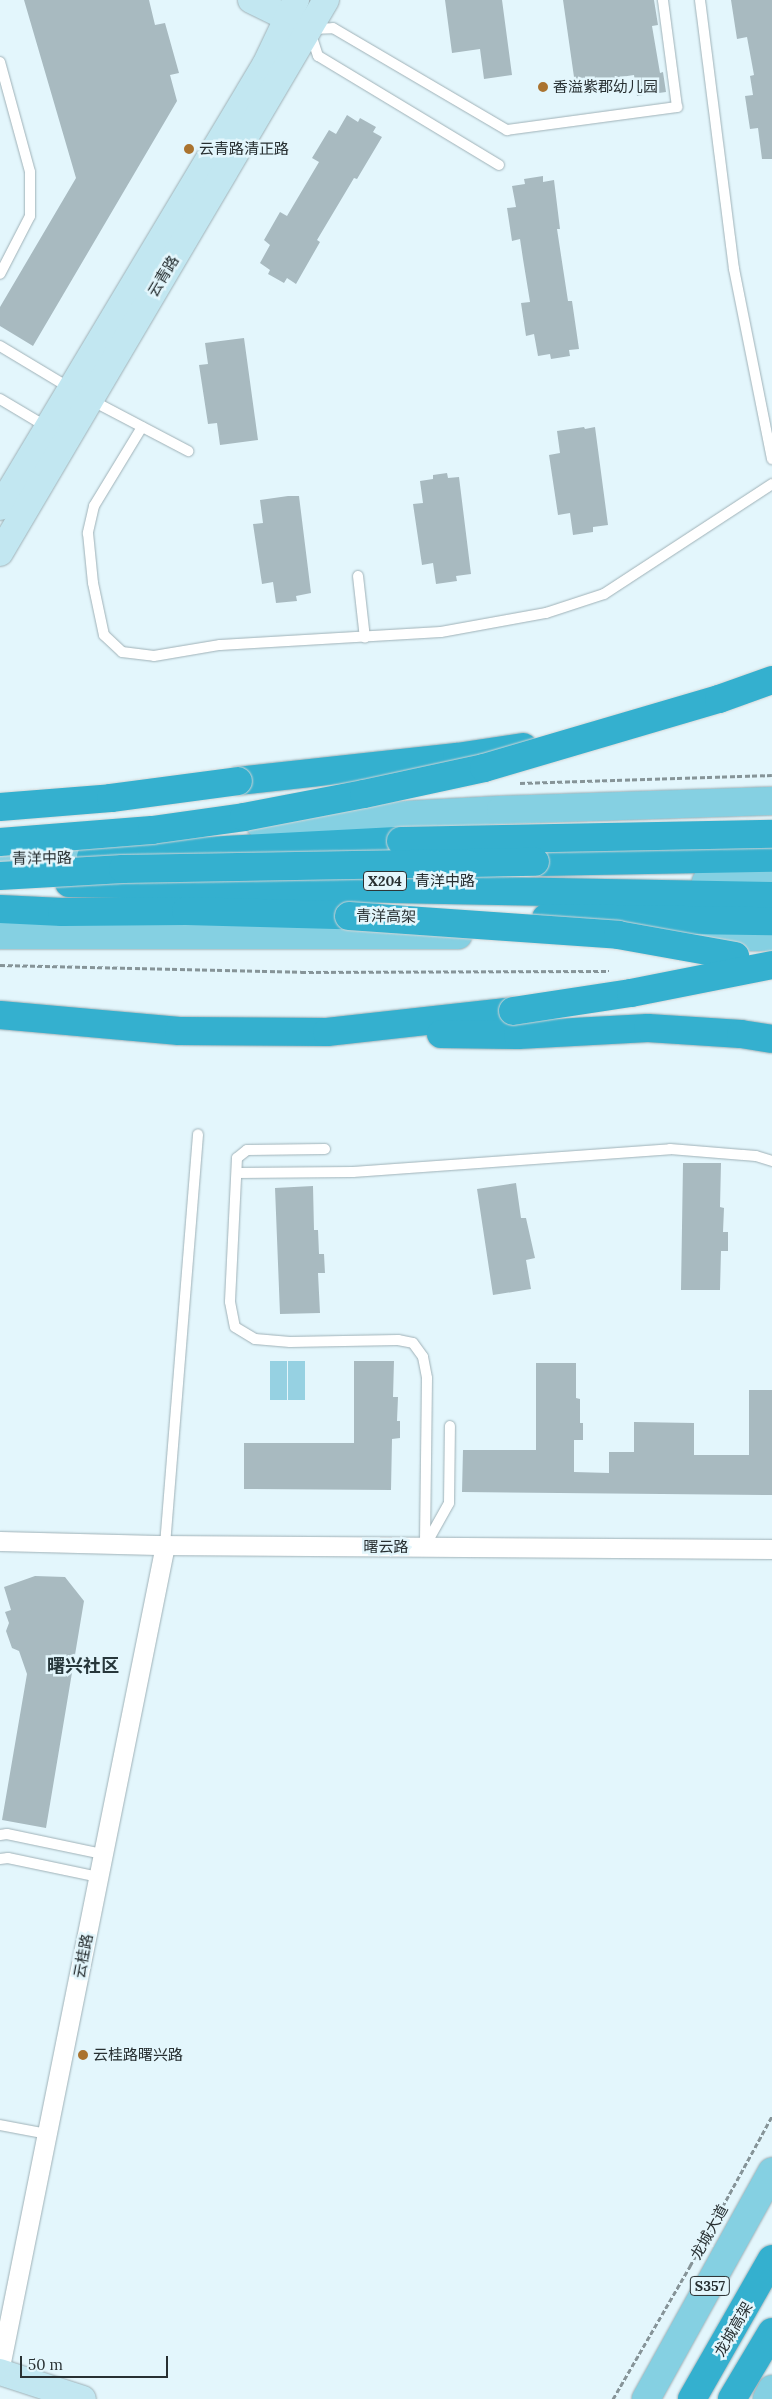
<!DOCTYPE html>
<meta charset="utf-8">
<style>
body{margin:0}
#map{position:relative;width:772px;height:2399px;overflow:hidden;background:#e3f6fc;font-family:Lora,"Noto Sans SC",serif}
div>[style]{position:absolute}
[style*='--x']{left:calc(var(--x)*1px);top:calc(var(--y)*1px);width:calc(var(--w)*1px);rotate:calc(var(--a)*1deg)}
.green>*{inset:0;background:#96d1e2;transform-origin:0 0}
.building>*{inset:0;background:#a8bac0}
.path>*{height:3px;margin-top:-1.5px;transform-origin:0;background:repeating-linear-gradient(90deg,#869498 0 5px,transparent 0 7.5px)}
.roads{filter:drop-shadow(0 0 1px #9fb1b7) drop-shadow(0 0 1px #9fb1b7)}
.lane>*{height:10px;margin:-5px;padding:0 5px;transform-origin:5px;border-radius:5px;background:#fff}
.street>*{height:19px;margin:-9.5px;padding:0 9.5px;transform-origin:9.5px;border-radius:9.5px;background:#fff}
.secondary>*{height:26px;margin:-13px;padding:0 13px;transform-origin:13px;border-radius:13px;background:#c2e7f1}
.primary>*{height:28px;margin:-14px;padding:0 14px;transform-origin:14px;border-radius:14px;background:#85d0e2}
.highway>*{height:28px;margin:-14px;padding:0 14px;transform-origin:14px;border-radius:14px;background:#34b0cf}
.bridges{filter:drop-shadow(0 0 1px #d4d6d6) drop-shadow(0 0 1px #d4d6d6)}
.highway-bridge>*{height:28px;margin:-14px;padding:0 14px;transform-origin:14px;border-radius:14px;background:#34b0cf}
.dots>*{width:14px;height:14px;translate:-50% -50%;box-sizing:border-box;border:2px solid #e3f6fc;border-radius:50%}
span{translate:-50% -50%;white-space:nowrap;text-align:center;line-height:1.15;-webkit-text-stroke:5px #e3f6fc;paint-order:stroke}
.shield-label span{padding:1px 4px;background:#e3f6fc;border:1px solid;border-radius:4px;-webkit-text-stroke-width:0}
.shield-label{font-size:14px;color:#283032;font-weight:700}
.poi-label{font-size:15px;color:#283032}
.left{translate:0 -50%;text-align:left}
.street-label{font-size:15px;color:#283032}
.quarter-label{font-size:18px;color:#27373b;font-weight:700}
.scale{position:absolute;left:20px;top:2356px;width:148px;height:22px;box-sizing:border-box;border:2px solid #283032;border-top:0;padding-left:6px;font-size:15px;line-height:18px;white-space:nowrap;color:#283032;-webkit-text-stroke:4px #e3f6fc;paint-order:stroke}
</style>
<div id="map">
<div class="green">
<div style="left:270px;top:1361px;width:17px;height:39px"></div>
<div style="left:288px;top:1361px;width:17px;height:39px"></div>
</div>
<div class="building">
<div style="clip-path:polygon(24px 0,149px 0,155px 25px,165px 23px,179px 73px,170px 75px,177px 101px,33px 346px,0 326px,0 307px,76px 178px)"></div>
<div style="clip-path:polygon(445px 0,502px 0,512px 75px,484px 79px,480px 49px,452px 53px)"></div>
<div style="clip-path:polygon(563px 0,654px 0,658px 25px,652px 26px,660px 73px,663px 72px,666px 92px,637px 96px,634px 75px,575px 84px)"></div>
<div style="clip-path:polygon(731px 0,772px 0,772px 159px,762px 159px,758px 128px,750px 129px,745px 96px,753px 95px,750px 76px,754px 75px,747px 37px,737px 39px)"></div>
<div style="clip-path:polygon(347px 115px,358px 122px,360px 118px,376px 127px,373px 132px,382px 137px,357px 179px,354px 178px,317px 240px,320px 242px,296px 284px,287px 278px,284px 283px,268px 274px,270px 270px,260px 263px,270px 245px,264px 240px,280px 212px,287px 216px,319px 162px,312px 158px,329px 130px,336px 134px)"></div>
<div style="clip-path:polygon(543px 176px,543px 182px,554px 180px,560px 229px,557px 229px,568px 301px,572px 301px,579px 349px,569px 350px,570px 356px,551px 359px,550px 354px,538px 356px,534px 334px,526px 336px,521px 303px,530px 302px,523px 259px,520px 239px,512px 241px,507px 208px,516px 207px,512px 186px,525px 184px,524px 179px)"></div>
<div style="clip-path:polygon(244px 338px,258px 440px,220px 445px,217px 423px,208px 424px,199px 365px,208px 364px,205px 343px)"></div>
<div style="clip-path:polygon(584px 427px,585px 429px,595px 427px,608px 525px,593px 527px,593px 532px,573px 535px,570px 513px,558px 515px,549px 455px,560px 453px,557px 431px)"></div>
<div style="clip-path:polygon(447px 473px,448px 478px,459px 477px,471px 574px,456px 576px,457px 581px,436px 584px,433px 563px,422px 565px,413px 504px,423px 503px,420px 481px,433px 479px,433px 475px)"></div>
<div style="clip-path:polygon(288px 496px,299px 496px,311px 593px,296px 596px,297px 601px,276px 603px,273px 582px,262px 584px,253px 524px,263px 523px,260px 500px)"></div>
<div style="clip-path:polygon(683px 1163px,721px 1163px,720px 1207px,724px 1208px,723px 1232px,728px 1232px,728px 1251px,721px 1251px,720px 1290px,681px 1290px)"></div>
<div style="clip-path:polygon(516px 1183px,521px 1218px,526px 1218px,535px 1258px,526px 1260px,531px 1289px,493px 1295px,477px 1189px)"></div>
<div style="clip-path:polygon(313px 1186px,314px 1230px,318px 1230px,319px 1254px,324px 1254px,325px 1273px,318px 1273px,320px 1313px,280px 1314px,275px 1188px)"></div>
<div style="clip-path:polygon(354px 1361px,394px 1361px,393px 1397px,398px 1397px,397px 1421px,400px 1421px,400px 1438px,392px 1439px,391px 1490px,244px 1489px,244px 1443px,354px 1443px)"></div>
<div style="clip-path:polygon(536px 1363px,576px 1363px,576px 1398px,580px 1399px,580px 1423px,583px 1423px,583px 1440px,574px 1440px,574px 1472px,609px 1473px,609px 1452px,634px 1452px,634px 1422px,694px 1423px,694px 1455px,749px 1455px,749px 1390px,772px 1390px,772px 1495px,462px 1492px,463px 1450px,536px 1450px)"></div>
<div style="clip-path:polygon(35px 1576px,65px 1577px,84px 1601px,46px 1828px,2px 1820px,27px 1674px,19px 1651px,12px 1648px,6px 1631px,9px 1623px,5px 1612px,11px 1610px,4px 1587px)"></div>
</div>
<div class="path">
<div style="--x:520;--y:783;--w:252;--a:-1.8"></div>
<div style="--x:0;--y:965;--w:301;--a:1.3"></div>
<div style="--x:301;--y:972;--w:308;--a:-0.2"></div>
<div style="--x:613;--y:2399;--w:154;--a:-59.9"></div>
<div style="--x:690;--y:2266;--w:171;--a:-61.3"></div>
</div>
<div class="roads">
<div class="lane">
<div style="--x:700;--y:0;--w:271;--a:82.8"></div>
<div style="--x:734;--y:269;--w:194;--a:78.7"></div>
<div style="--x:0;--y:62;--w:114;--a:74.7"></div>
<div style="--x:30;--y:172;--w:44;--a:90"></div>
<div style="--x:30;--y:216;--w:65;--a:117.3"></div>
<div style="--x:499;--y:165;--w:211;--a:-148.9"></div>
<div style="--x:318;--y:56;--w:28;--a:-108"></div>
<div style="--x:309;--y:29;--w:24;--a:-2"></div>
<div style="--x:333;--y:28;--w:202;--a:30.4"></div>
<div style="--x:507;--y:130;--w:172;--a:-7.7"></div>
<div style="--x:677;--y:107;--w:108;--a:-97.5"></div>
<div style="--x:0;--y:346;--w:82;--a:31"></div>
<div style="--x:0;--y:399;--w:55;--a:30.8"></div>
<div style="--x:91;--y:400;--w:110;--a:27.7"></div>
<div style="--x:142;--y:427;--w:92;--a:121.3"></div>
<div style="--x:94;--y:506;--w:28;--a:103"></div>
<div style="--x:88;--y:533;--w:50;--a:84.3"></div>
<div style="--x:93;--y:583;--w:53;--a:78.1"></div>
<div style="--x:104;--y:635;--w:25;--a:43"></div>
<div style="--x:122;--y:652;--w:32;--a:7"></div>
<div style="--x:154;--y:656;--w:67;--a:-9.5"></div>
<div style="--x:220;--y:645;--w:221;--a:-3.4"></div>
<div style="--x:441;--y:632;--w:107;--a:-10.3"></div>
<div style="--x:546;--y:613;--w:61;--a:-18.1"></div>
<div style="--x:604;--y:594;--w:201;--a:-33.2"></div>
<div style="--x:358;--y:576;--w:62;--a:83.6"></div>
<div style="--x:325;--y:1149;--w:78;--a:179.3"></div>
<div style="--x:247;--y:1150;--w:13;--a:141"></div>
<div style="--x:237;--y:1158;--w:144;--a:92.8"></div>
<div style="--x:230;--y:1302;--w:25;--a:79"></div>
<div style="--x:235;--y:1327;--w:23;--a:31"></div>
<div style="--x:255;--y:1339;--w:35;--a:5"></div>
<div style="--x:290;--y:1342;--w:108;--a:-1.1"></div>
<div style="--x:398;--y:1340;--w:15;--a:11"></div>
<div style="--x:413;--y:1343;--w:17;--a:54"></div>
<div style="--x:423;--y:1357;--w:21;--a:79"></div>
<div style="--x:427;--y:1378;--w:169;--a:90.7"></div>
<div style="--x:237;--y:1173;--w:116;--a:-0.5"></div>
<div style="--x:353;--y:1172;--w:318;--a:-4.1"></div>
<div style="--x:670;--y:1149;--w:86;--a:4.7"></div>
<div style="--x:756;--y:1156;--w:17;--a:17"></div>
<div style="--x:165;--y:1545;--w:412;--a:-85.4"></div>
<div style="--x:425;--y:1546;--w:49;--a:-60.8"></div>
<div style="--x:449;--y:1503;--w:77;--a:-89.3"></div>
<div style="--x:0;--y:1835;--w:7;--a:-8"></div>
<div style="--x:7;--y:1834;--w:98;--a:11.8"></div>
<div style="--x:0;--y:1859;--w:8;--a:-7"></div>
<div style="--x:8;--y:1858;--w:92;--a:11.9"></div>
<div style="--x:0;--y:2125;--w:48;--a:10.8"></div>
</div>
<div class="street">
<div style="--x:0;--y:1541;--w:157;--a:1.5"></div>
<div style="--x:157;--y:1545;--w:615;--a:0.37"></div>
<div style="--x:0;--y:2367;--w:838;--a:-78.65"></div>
</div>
<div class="secondary">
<div style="--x:251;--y:0;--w:57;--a:26.1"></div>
<div style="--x:0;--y:507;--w:515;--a:-59.06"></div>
<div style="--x:265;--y:65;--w:72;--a:-64.5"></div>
<div style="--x:0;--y:553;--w:642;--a:-59.48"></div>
<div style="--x:0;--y:2372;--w:87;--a:18"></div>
</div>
<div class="primary">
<div style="--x:259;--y:823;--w:242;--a:-3.1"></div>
<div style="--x:501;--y:810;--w:271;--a:-1.9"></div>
<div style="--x:0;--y:859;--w:91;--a:-1.3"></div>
<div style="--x:91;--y:857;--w:23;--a:5"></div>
<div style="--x:706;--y:882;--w:66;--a:0"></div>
<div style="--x:0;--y:935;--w:458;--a:0"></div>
<div style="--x:666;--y:936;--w:106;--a:0.5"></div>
<div style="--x:646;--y:2399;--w:260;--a:-61"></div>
<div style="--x:767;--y:2399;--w:11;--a:-63"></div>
</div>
<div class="highway">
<div style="--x:238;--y:781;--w:220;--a:-6.3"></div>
<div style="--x:457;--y:757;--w:67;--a:-8.6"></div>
<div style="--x:91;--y:857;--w:310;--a:-3"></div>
<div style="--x:535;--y:862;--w:237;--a:-1"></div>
<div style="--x:69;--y:883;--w:703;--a:1.06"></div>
<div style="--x:0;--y:909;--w:62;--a:2.8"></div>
<div style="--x:62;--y:912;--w:124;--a:-0.5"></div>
<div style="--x:186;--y:911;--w:187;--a:1.5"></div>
<div style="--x:546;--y:918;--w:226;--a:0.8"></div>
<div style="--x:0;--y:1015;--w:180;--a:5.1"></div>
<div style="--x:179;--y:1031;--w:148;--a:0.4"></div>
<div style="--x:327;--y:1032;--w:187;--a:-6.4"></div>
<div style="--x:441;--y:1034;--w:77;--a:0.7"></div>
<div style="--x:518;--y:1035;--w:130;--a:-3.1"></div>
<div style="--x:648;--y:1028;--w:93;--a:3.7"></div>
<div style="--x:741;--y:1034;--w:31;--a:9"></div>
<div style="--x:692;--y:2399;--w:161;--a:-60.3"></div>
<div style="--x:732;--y:2399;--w:78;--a:-59.2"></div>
</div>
</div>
<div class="bridges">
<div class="highway-bridge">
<div style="--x:0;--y:807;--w:111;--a:-4.6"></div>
<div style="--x:111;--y:798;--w:128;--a:-7.6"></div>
<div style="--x:401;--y:841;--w:371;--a:-1.1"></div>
<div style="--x:0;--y:842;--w:152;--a:-4.5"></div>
<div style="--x:152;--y:830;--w:93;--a:-8"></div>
<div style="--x:244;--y:817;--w:122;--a:-10.9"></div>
<div style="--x:364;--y:794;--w:123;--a:-12.2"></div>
<div style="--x:484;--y:768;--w:245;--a:-16.4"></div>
<div style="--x:719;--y:699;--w:56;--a:-19.7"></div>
<div style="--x:0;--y:876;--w:123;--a:-3.3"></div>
<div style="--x:123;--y:869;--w:412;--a:-1"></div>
<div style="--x:349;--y:916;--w:270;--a:4"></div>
<div style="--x:618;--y:935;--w:119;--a:10.2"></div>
<div style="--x:513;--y:1011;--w:119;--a:-8.7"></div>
<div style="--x:631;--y:993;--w:144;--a:-11.2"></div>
</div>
</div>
<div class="dots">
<div style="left:543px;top:87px;background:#aa732f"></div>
<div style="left:189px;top:149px;background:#aa732f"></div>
<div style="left:83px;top:2055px;background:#aa732f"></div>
</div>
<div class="shield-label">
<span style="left:385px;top:881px">X204</span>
<span style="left:710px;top:2286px">S357</span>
</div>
<div class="poi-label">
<span class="left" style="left:553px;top:87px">香溢紫郡幼儿园</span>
<span class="left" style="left:199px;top:149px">云青路清正路</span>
<span class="left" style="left:93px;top:2055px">云桂路曙兴路</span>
</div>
<div class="street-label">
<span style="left:163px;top:276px;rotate:-59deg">云青路</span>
<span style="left:42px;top:858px;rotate:-1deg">青洋中路</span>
<span style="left:445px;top:881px">青洋中路</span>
<span style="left:386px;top:916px;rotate:1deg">青洋高架</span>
<span style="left:386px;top:1547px">曙云路</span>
<span style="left:83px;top:1956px;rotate:-79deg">云桂路</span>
<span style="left:709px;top:2232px;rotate:-61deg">龙城大道</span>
<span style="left:733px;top:2329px;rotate:-60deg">龙城高架</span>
</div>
<div class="quarter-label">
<span style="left:83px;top:1666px">曙兴社区</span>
</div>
<div class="scale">50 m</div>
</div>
